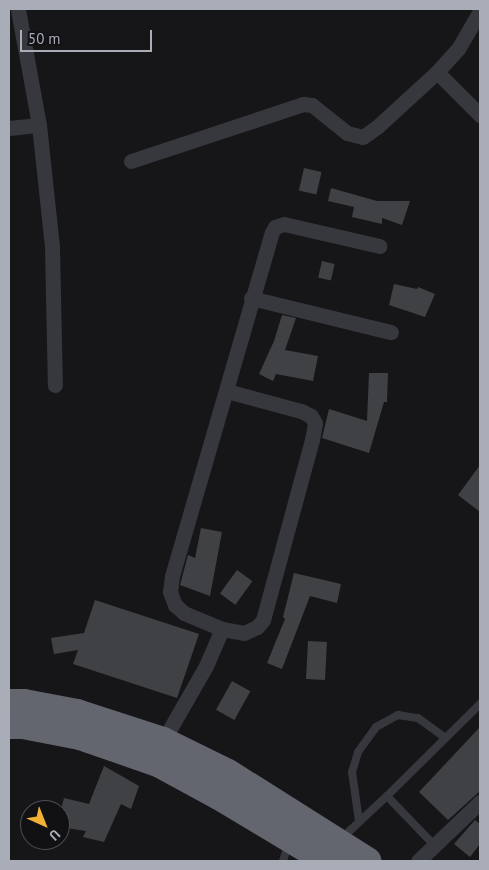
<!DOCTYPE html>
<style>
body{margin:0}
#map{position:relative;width:489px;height:870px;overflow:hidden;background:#161618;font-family:"PT Sans",sans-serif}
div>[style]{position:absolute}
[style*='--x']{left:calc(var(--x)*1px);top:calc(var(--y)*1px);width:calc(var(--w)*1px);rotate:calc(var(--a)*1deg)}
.building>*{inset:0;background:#404145;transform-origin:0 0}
.lane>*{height:8px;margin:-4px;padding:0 4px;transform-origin:4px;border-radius:4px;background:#37383d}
.street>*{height:15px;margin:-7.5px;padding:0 7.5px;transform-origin:7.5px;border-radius:7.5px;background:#37383d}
.highway>*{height:28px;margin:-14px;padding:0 14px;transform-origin:14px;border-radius:14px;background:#63666e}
span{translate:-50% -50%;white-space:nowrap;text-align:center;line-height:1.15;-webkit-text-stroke:4px #111113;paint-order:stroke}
.frame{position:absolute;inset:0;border:10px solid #a8adb8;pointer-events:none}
.north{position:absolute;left:20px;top:800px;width:50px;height:50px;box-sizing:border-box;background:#111113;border:1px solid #4d4f55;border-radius:50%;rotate:136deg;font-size:14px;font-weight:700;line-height:20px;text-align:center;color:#a8adb8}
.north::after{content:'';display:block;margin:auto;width:18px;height:22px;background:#f2b134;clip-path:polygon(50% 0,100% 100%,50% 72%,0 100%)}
.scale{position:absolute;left:20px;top:30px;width:132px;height:22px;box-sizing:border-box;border:2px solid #a8adb8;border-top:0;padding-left:6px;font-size:15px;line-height:18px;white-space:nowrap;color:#a8adb8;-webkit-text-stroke:4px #111113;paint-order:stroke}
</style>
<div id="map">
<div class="building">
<div style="left:304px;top:168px;width:18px;height:23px;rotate:13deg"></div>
<div style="clip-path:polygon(331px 188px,377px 201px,410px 201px,402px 225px,382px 218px,382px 224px,352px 217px,354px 207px,328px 201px)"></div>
<div style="left:322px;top:261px;width:13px;height:17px;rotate:13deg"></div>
<div style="clip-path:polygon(394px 284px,417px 289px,418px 287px,435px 294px,425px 317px,389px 305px)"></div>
<div style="clip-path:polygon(282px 315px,296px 318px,285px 350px,318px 356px,313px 381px,276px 374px,273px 381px,259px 374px,274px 341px)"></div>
<div style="clip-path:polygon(369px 373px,388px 373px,387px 402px,384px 402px,369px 453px,322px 438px,329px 409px,367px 421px)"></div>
<div style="clip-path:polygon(480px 465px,480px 512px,458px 495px)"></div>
<div style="clip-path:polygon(201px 528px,222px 532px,210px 596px,180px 585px,188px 555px,195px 558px)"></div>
<div style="left:237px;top:570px;width:19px;height:29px;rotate:36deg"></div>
<div style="clip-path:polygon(294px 573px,341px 584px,337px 603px,310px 596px,282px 669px,267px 663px,285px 619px,283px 617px)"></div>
<div style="clip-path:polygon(95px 600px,199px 634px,177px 698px,73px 664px,78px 650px,54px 654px,51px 638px,84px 633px)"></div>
<div style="left:308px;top:641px;width:19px;height:38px;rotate:3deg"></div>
<div style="left:232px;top:681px;width:21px;height:33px;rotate:29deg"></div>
<div style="clip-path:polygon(480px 727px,480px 791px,448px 820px,419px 792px)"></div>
<div style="clip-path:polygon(104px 766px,139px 786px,131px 809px,121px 804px,104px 842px,83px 837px,86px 831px,60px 827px,60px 813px,64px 798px,89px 804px)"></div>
<div style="clip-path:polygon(475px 820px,480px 824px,480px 844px,470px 857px,454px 844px)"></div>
</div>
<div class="lane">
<div style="--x:359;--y:821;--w:49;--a:-98.1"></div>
<div style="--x:352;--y:772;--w:21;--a:-73"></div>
<div style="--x:358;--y:752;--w:31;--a:-54"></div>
<div style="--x:376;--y:727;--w:25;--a:-29"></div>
<div style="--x:398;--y:715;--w:20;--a:9"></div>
<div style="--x:418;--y:718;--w:34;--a:36"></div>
<div style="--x:341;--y:839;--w:63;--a:-43.1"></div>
<div style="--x:434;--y:845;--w:68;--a:-133.8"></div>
<div style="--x:387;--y:796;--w:131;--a:-44.7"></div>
<div style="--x:283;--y:861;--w:20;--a:-72"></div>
</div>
<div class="street">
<div style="--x:437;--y:72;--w:61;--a:45"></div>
<div style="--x:39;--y:125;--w:123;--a:83.9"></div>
<div style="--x:52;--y:247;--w:138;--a:88.8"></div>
<div style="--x:9;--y:128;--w:30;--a:-6"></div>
<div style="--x:39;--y:125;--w:118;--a:-100.3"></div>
<div style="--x:131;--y:161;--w:181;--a:-18.3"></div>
<div style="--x:303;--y:104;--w:9;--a:6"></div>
<div style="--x:312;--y:105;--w:45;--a:38.7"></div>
<div style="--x:347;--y:133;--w:16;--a:14"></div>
<div style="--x:363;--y:137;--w:17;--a:-36"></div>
<div style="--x:377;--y:127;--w:81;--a:-42.5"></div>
<div style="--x:437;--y:72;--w:31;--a:-48"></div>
<div style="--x:458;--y:49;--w:44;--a:-59.9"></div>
<div style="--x:251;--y:298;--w:144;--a:13.7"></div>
<div style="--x:222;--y:629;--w:22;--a:10"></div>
<div style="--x:244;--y:633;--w:14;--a:-25"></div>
<div style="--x:257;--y:627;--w:9;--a:-49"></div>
<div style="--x:263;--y:620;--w:187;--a:-74.8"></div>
<div style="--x:312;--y:440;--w:17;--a:-80"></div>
<div style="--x:315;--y:423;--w:8;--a:-120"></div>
<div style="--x:311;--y:416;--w:11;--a:-153"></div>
<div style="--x:301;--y:411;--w:77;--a:-164.9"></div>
<div style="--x:163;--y:741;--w:86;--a:-60.2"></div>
<div style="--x:206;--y:666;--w:40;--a:-66.6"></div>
<div style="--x:222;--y:629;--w:41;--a:-157.2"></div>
<div style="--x:184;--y:613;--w:12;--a:-138"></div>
<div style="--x:175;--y:605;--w:14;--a:-111"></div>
<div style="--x:170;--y:592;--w:16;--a:-83"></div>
<div style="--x:172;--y:576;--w:358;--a:-73.8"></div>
<div style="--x:272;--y:232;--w:6;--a:-59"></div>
<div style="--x:275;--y:227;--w:9;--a:-18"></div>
<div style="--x:284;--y:224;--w:98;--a:13"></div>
<div style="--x:418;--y:861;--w:86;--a:-43.6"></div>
</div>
<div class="highway">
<div style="--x:9;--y:703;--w:15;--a:0"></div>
<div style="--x:24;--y:703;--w:54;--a:10.7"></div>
<div style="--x:77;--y:713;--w:90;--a:18"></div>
<div style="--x:163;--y:741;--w:72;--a:26.2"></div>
<div style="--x:228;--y:773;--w:165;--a:32.3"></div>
<div style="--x:9;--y:725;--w:14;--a:0"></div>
<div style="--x:23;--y:725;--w:58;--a:10.9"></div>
<div style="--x:80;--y:736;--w:83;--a:19.1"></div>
<div style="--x:158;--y:763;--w:69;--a:28.4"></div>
<div style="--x:219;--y:796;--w:126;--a:31"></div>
</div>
<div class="frame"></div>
<div class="north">U</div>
<div class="scale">50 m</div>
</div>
